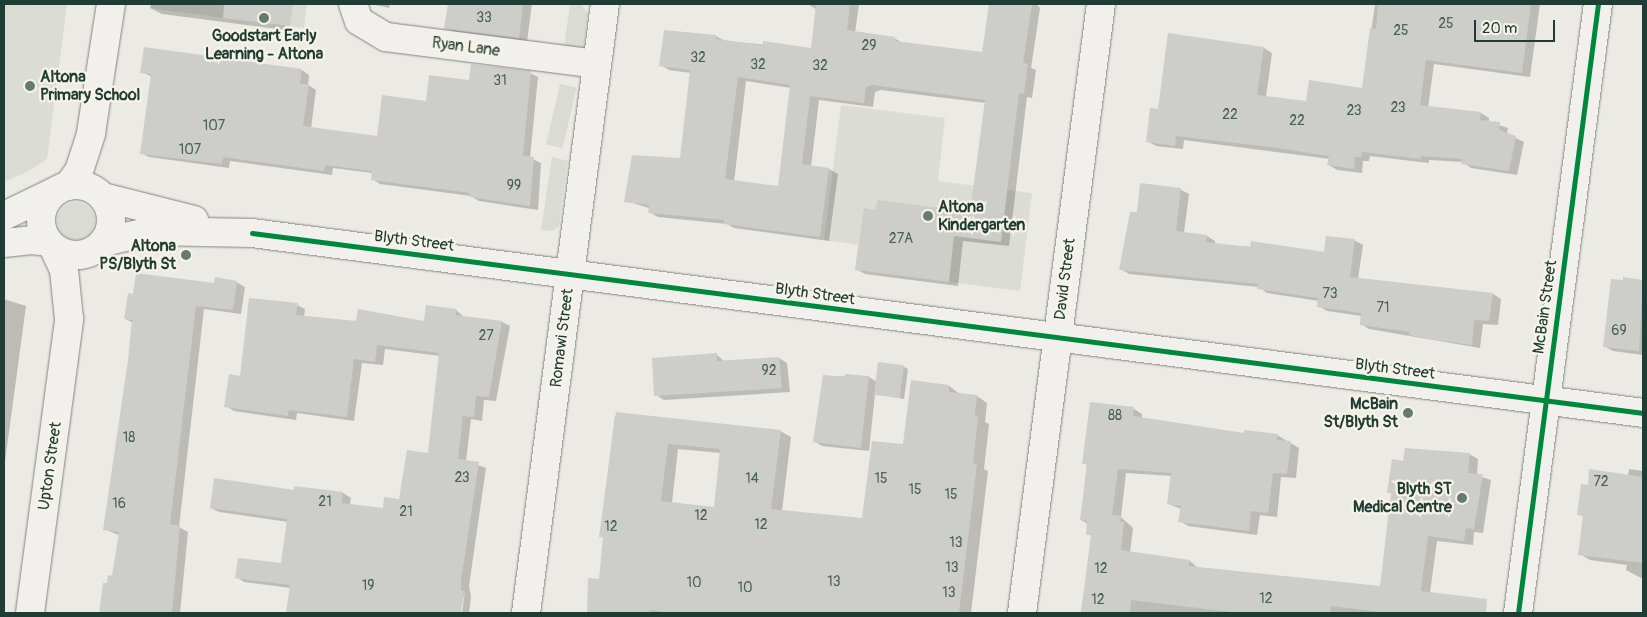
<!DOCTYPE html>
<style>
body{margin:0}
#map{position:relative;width:1647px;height:617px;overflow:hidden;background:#ebeae4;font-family:Pangolin,sans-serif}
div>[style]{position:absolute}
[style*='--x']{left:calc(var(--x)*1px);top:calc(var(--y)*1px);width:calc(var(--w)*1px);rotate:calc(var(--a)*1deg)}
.built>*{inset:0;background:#dbdcd3}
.green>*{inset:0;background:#dadbd2;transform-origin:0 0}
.round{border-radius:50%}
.shadow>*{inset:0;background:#0003}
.building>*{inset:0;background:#cdceca;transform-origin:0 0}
.roads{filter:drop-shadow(0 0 1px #808581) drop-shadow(0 0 1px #808581)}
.minor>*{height:28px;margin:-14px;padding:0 14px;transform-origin:14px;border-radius:14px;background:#f1f0ec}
.minor>.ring{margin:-14px;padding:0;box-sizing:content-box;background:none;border:28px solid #f1f0ec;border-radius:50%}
.cycleway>*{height:5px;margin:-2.5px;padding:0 2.5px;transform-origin:2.5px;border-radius:2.5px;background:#00873e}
.dots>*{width:14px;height:14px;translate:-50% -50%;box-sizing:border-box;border:2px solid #f7f3e8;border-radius:50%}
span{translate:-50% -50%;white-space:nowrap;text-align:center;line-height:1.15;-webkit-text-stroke:4.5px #f7f3e8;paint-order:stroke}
.number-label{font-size:14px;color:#4a615a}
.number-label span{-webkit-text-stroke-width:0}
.poi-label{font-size:16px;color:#1f3d34;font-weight:700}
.left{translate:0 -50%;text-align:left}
.right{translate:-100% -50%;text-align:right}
.street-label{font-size:16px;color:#1f3d34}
.frame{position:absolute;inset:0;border:5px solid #1f3d34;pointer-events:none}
.scale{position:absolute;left:1474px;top:20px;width:81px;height:22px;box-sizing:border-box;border:2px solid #1f3d34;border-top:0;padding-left:6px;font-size:15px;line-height:18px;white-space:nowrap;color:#1f3d34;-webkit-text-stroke:4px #f7f3e8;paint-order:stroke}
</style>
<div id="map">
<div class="built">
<div style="clip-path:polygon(4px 4px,67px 4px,47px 159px,31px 170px,4px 182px)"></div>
<div style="clip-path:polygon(151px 4px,307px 4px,304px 28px,155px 9px,151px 8px)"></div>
<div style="clip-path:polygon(841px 105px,945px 118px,938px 181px,1032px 193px,1020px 291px,855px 270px,858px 245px,824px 240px)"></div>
</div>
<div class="green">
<div style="clip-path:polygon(4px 4px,37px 4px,25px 44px,4px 54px)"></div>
<div style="clip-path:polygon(570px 4px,582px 5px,588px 14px,583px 56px,563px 56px)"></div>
<div style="left:560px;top:84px;width:17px;height:62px;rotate:13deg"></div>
<div style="clip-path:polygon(28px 112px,42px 147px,37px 164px,4px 179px,4px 121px)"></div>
<div style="clip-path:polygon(552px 157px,568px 161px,559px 226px,553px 231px,541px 230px)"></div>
<div class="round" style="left:57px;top:202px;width:38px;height:38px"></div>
</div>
<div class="shadow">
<div style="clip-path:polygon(151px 4px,288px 4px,285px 30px,162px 14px,150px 8px)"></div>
<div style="clip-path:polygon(371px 4px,390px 4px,389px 8px)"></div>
<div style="clip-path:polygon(449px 4px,532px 4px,527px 42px,454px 33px,446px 28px)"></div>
<div style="clip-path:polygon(evenodd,808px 4px,859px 4px,855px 33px,894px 38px,903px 43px,983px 53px,990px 4px,1036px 4px,1040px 8px,1031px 68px,1036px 70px,1032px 98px,1027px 97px,1009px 246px,963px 241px,958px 286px,865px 274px,856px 269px,971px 213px,986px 103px,881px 90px,875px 92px,873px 107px,819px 100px,811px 167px,829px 169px,838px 174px,829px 241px,734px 228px,727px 224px,658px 217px,649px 212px,649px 208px,626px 201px,681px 159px,691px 73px,669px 70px,661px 65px,716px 36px,725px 41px,812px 49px,817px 10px,808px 4px,746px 81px,791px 88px,779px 187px,734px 182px,746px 81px)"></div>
<div style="clip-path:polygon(1375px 4px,1540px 4px,1530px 77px,1434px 64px,1428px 108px,1481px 113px,1489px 118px,1489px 122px,1508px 128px,1507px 134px,1524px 142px,1517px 175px,1471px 168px,1463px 162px,1429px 160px,1429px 163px,1370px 156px,1369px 161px,1363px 161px,1362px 173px,1337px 170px,1329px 165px,1330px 159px,1184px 140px,1183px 149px,1156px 146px,1147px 141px,1160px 111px,1264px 48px,1272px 53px,1266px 97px,1307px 102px,1363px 89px)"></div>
<div style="clip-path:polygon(302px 70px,309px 75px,308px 85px,316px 90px,311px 129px,378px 138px,428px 102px,470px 81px,530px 73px,538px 77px,530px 158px,541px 163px,538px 210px,479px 201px,471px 196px,380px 184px,372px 179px,373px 173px,333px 168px,332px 175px,230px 161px,229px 168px,149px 157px,141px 153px,152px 77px,142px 72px)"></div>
<div style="clip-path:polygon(1141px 185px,1181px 190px,1189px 194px,1184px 233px,1207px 236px,1215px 241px,1215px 244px,1325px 253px,1354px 240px,1363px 245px,1358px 279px,1493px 294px,1501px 299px,1498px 325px,1483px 324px,1480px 348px,1369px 329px,1361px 324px,1362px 316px,1327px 311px,1319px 306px,1319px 301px,1267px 293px,1259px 287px,1129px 274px,1121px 269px,1138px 214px)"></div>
<div style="clip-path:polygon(1612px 280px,1643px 282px,1643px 355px,1613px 351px,1604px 346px)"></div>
<div style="clip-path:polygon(236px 282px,245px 287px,241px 314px,204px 309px,179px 527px,188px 532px,180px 613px,102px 613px,105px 584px,114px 578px,119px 535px,104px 529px,130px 360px,133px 323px,126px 319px,134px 295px)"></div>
<div style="clip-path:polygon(4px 299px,26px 306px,4px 469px)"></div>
<div style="clip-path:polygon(297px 305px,305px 309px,304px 317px,357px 323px,425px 323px,456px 310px,464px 317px,502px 322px,510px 326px,496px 401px,484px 400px,482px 421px,471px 419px,466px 461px,486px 468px,469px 586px,471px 597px,469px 613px,462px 613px,465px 591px,460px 613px,287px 613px,291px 588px,244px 582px,237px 577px,282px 565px,288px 522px,219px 512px,211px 508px,295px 491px,343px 493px,351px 498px,350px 505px,384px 509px,400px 501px,429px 455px,440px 356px,385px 349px,383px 365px,362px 363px,354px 421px,297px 413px,296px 420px,234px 411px,226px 406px,241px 377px)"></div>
<div style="clip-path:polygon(716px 354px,725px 362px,779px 358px,787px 363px,790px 392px,664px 400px,656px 395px)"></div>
<div style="clip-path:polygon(904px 367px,908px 369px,904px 399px,875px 394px,869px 451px,822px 446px,814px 441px,824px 376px,869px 377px,877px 382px)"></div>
<div style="clip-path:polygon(evenodd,912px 381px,949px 386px,960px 394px,977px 396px,987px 403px,985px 422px,989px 424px,984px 469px,988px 471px,971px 613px,588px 613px,589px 579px,600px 581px,604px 539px,600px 536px,615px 416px,780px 431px,791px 437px,782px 511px,863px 519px,905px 446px,912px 381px,678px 449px,721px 453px,715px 509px,672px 503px,678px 449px)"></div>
<div style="clip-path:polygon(1134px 409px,1142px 414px,1142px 419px,1245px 435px,1277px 435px,1299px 448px,1296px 478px,1281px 477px,1277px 517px,1260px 515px,1257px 535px,1188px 526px,1180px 521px,1181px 509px,1169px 504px,1172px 476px,1126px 473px,1121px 517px,1133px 528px,1130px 553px,1190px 561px,1198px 568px,1381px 587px,1392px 494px,1389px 492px,1404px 463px,1469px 454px,1478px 459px,1477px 475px,1491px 480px,1483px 533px,1474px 532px,1473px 545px,1437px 541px,1430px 593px,1460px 601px,1459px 613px,1081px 613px,1092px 536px,1087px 534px,1088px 524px,1081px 520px,1087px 465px,1083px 463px)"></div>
<div style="clip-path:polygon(1629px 469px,1643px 471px,1643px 579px,1626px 570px,1627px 565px,1590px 560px,1580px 554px,1584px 517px,1578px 514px,1589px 487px,1628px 476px)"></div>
</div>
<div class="building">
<div style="clip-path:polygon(224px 4px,293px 4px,290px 26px,223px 18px)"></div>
<div style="clip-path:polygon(448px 4px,523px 4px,519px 38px,444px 29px)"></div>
<div style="clip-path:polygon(evenodd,816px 4px,850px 4px,847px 30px,895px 37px,895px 41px,982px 52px,989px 4px,1032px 4px,1023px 63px,1028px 64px,1024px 94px,1019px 93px,1001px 242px,954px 236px,949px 282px,855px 270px,864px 208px,875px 210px,878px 200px,970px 212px,985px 100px,872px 85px,866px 87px,864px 103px,810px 96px,802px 164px,829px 168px,820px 237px,724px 224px,724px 220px,648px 213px,649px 205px,624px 202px,632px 155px,680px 158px,690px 70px,659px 66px,664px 30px,716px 35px,716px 39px,763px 45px,763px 41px,811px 48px,816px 4px,738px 77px,790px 85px,778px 186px,725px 179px,738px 77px)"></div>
<div style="clip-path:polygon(1378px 4px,1531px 4px,1522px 73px,1426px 60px,1420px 105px,1481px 112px,1480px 120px,1500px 122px,1499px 130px,1516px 136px,1509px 171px,1461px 164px,1462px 159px,1421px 156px,1421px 159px,1362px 152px,1361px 157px,1355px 157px,1354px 169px,1327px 165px,1329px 156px,1270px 147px,1176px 136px,1175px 146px,1146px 142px,1150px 108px,1158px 109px,1168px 33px,1264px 47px,1257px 95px,1306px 101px,1309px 80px,1362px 88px,1370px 28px,1376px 29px)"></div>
<div style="clip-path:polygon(144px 47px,302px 69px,300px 84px,309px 84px,303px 126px,377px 136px,382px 95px,426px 101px,429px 75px,469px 80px,471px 64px,531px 71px,523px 156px,534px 157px,530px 206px,470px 197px,470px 193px,371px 180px,372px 171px,325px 165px,324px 171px,223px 157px,222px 164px,140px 154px,151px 74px,140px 73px)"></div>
<div style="clip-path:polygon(1140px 183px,1181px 188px,1176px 231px,1207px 235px,1206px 242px,1250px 247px,1251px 241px,1324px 252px,1326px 236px,1355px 239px,1350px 277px,1493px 293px,1489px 321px,1474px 320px,1472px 345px,1435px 340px,1409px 335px,1410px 332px,1360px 325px,1361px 313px,1317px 307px,1318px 298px,1257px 289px,1258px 284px,1119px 270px,1130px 212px,1137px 212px)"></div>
<div style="clip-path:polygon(136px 273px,214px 283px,215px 277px,237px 281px,233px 310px,196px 306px,170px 524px,180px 526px,172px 613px,99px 613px,103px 583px,107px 583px,108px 575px,112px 576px,119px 532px,103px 530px,128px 360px,132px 320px,124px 319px,128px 293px,133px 294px)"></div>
<div style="clip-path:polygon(1623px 277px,1643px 280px,1639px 351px,1603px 347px,1611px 279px,1623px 280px)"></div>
<div style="clip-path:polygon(249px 298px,298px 303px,296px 315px,356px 321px,358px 309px,424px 321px,426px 305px,456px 309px,456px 315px,502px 321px,489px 397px,476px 396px,474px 417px,463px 416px,458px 459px,479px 462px,461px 581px,461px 591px,464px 591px,461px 613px,286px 613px,290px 585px,235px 578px,238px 558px,281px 563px,287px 519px,210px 508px,214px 478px,294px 490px,294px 486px,343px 492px,342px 503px,383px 508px,384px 497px,399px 499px,407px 450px,428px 453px,439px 353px,377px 345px,375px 362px,354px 359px,347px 417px,289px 410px,288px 416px,224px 407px,229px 374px,240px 376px)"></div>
<div style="clip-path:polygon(717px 353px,717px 361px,779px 357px,782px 388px,654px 396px,652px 358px)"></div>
<div style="left:878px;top:362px;width:26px;height:33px;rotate:7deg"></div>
<div style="clip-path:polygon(845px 374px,869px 376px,861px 448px,813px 442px,823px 375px,845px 377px)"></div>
<div style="clip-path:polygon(evenodd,911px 380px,949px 385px,949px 392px,977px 395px,975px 416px,978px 417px,973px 463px,977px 464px,959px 613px,672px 613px,650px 610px,649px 613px,587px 613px,588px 578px,599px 579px,603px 537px,599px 537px,616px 412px,781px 430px,771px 509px,862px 518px,872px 441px,903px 444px,911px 380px,668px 444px,720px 449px,714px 507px,661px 501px,668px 444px)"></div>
<div style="clip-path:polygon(1090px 402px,1134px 407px,1133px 416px,1244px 433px,1244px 430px,1278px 434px,1277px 440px,1291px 441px,1287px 474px,1273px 473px,1268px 513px,1251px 511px,1249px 531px,1178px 522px,1181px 506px,1167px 504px,1171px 473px,1118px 469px,1112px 515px,1121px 516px,1120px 522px,1124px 522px,1121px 550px,1190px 560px,1189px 566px,1380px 586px,1391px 493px,1387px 493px,1392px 459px,1403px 461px,1405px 448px,1470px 453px,1468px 473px,1483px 474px,1474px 529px,1466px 528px,1464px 541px,1428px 536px,1421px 591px,1487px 599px,1486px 613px,1389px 613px,1331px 606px,1330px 613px,1240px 613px,1131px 600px,1130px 613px,1081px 613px,1091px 535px,1086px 535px,1087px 521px,1080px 520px,1086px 473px,1086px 464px,1082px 464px)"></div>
<div style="clip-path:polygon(1589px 469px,1643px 477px,1643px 563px,1578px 555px,1583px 516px,1577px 515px,1581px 484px,1588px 485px)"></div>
</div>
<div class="roads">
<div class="minor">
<div style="--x:353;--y:4;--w:18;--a:71"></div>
<div style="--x:359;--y:21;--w:31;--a:31"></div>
<div style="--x:386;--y:37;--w:212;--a:7.3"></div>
<div class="ring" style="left:41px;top:185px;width:42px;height:42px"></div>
<div style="--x:68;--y:186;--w:19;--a:-54"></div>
<div style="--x:79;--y:171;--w:40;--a:-72"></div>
<div style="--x:91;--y:133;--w:131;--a:-81.2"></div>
<div style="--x:103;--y:197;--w:94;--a:14.2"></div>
<div style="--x:4;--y:216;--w:60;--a:-25.7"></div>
<div style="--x:103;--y:242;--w:50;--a:-12.7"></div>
<div style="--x:152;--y:231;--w:100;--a:1.1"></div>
<div style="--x:252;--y:233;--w:1403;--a:7.37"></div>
<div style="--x:4;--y:243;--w:28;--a:-6"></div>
<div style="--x:32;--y:240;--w:17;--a:7"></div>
<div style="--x:30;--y:613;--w:297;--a:-82.4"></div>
<div style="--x:69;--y:319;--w:49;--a:-95.8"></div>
<div style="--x:64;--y:270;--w:26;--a:-115"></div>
<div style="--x:526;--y:613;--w:614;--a:-82.61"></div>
<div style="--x:1022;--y:613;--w:614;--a:-82.61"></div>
<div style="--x:1518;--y:613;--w:614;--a:-82.52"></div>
</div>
</div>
<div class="cycleway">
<div style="--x:252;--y:233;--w:1403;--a:7.37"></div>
<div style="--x:1518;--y:613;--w:614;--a:-82.52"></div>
</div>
<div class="dots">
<div style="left:264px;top:18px;background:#667a72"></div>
<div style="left:30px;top:86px;background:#667a72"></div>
<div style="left:928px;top:216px;background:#667a72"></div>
<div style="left:186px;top:255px;background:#667a72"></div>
<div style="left:1408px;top:413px;background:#667a72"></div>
<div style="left:1462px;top:498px;background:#667a72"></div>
</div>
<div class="number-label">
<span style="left:484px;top:18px">33</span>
<span style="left:1446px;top:24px">25</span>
<span style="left:1401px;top:31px">25</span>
<span style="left:869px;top:46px">29</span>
<span style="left:698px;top:58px">32</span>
<span style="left:758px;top:65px">32</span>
<span style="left:820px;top:66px">32</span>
<span style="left:500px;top:81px">31</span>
<span style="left:1398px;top:108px">23</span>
<span style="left:1354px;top:111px">23</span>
<span style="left:1230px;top:115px">22</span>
<span style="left:1297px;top:121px">22</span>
<span style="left:214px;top:126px">107</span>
<span style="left:190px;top:150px">107</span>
<span style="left:514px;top:186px">99</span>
<span style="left:901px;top:239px">27A</span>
<span style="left:1330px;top:294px">73</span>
<span style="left:1383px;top:308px">71</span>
<span style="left:1619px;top:331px">69</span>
<span style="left:486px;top:336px">27</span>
<span style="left:769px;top:371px">92</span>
<span style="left:1115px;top:416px">88</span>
<span style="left:129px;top:438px">18</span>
<span style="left:462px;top:478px">23</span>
<span style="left:752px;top:479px">14</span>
<span style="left:881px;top:479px">15</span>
<span style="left:1601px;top:482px">72</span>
<span style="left:915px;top:490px">15</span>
<span style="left:951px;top:495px">15</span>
<span style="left:325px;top:502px">21</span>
<span style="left:119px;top:504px">16</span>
<span style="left:406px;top:512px">21</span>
<span style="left:701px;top:516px">12</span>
<span style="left:761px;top:525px">12</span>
<span style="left:611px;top:527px">12</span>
<span style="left:956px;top:543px">13</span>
<span style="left:952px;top:568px">13</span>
<span style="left:1101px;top:569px">12</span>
<span style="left:834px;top:582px">13</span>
<span style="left:694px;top:583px">10</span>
<span style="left:368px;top:586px">19</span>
<span style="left:745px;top:588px">10</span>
<span style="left:949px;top:593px">13</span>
<span style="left:1266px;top:599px">12</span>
<span style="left:1098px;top:600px">12</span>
</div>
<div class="poi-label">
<span style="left:264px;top:45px">Goodstart Early<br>Learning - Altona</span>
<span class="left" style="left:40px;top:86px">Altona<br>Primary School</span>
<span class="left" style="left:938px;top:216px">Altona<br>Kindergarten</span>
<span class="right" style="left:176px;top:255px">Altona<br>PS/Blyth St</span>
<span class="right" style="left:1398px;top:413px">McBain<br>St/Blyth St</span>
<span class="right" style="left:1452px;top:498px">Blyth ST<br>Medical Centre</span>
</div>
<div class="street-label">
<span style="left:466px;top:47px;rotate:7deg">Ryan Lane</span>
<span style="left:414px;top:241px;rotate:7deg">Blyth Street</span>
<span style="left:1065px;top:279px;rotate:-83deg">David Street</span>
<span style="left:815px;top:294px;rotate:8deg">Blyth Street</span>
<span style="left:1545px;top:307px;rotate:-82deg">McBain Street</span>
<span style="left:562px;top:338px;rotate:-83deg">Romawi Street</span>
<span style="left:1395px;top:369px;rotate:7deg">Blyth Street</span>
<span style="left:50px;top:466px;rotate:-82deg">Upton Street</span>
</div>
<div class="frame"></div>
<div class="scale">20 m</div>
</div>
